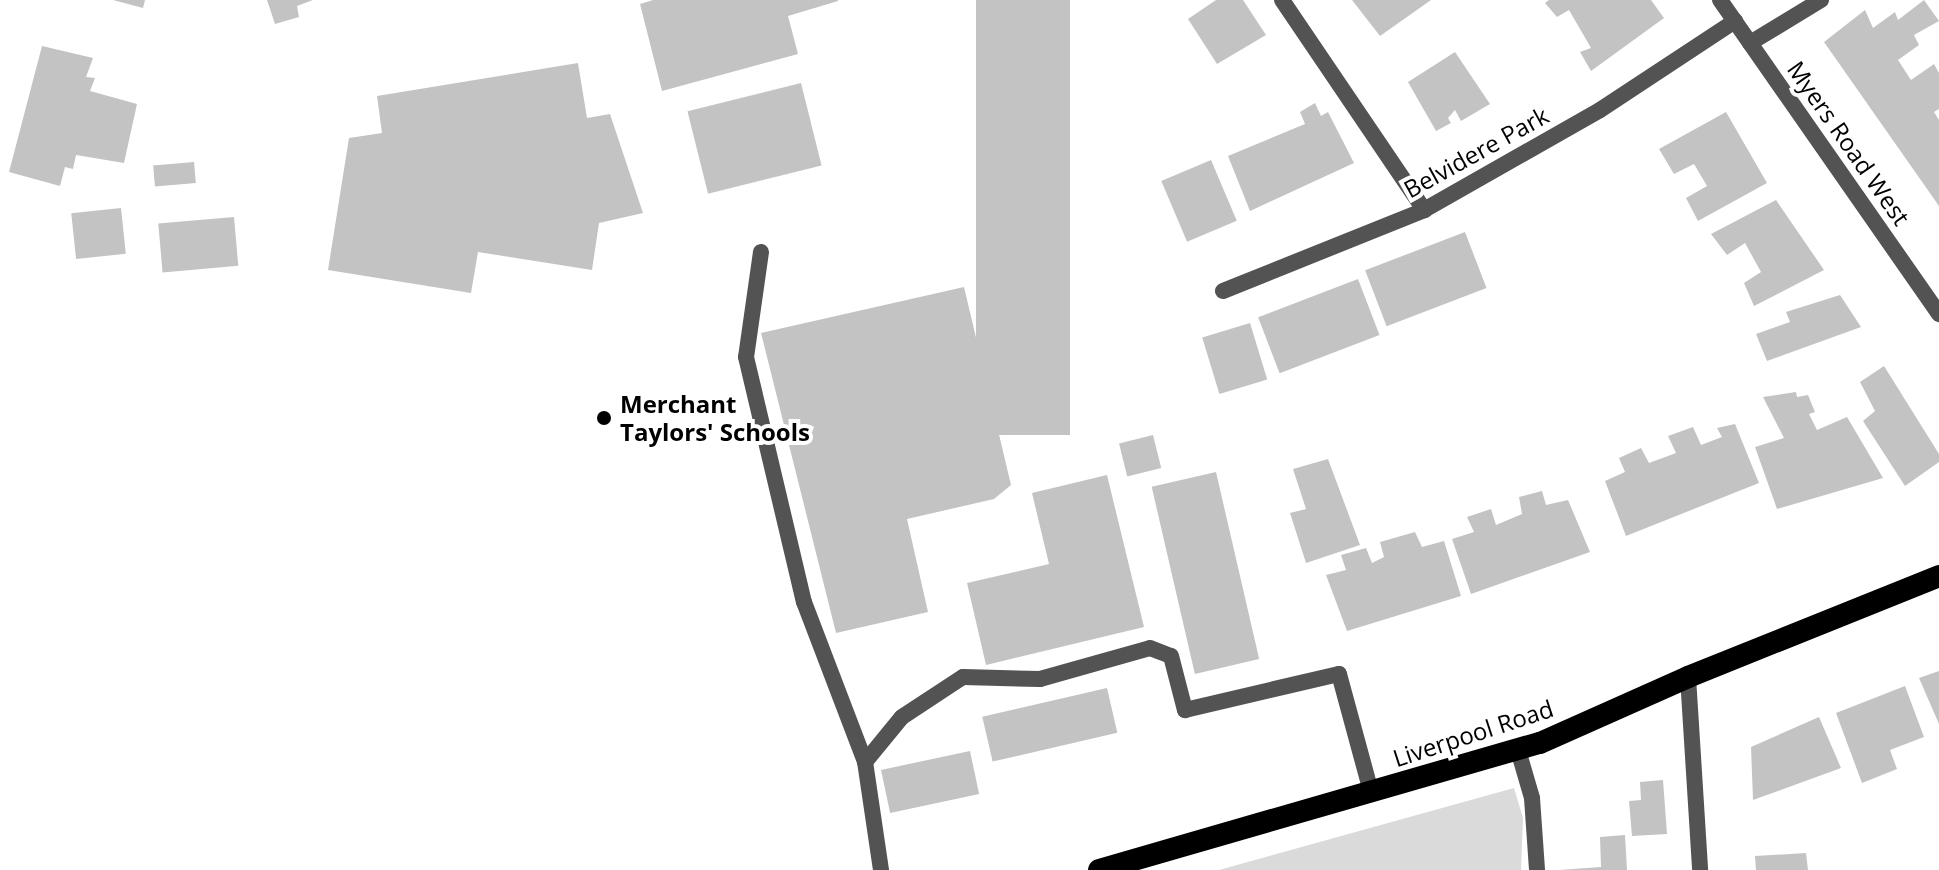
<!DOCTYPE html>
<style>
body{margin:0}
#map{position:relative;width:1939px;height:870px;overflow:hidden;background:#fff;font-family:"Open Sans",sans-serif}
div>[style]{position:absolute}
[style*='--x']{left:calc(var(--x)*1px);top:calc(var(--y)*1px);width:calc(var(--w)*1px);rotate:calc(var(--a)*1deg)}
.green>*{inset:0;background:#dadada}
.building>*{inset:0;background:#c3c3c3;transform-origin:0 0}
.service>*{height:16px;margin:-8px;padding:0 8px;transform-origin:8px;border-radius:8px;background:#535353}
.minor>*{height:16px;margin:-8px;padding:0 8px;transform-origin:8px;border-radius:8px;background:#535353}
.trunk>*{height:22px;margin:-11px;padding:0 11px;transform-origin:11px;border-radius:11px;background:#000}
.dots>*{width:22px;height:22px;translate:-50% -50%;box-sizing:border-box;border:4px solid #fff;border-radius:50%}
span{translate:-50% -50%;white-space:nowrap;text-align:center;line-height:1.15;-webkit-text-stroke:8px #fff;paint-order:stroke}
.street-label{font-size:24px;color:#000}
.poi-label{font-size:24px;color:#000;font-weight:700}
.left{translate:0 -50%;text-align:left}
</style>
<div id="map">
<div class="green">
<div style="clip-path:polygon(1514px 788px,1523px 818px,1521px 870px,1219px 870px)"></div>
</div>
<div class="building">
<div style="clip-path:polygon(113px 0,145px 0,143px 8px)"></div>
<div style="clip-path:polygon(267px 0,313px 0,297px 6px,299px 17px,275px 24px)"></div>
<div style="clip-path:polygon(653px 0,838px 0,838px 1px,788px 16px,798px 54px,662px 91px,640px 4px)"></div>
<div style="left:976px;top:0;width:94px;height:435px"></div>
<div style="clip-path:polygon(1216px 0,1243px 0,1266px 35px,1217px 64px,1188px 19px)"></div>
<div style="clip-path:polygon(1352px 0,1431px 0,1380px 36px)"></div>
<div style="clip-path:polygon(1549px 0,1651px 0,1664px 18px,1591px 71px,1580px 52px,1591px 48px,1569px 10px,1557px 17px,1545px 3px)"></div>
<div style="clip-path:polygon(1924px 0,1939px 21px,1914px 35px,1919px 45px,1898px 60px,1911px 80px,1934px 64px,1939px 73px,1939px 109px,1934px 112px,1939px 120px,1939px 206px,1824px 42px,1865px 10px,1873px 28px,1895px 12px,1898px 20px)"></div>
<div style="clip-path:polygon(42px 46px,93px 58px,86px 77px,95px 78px,90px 91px,137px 104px,124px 163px,76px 155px,73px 169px,65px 167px,60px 186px,9px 172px)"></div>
<div style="clip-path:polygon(1455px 52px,1490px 104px,1461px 121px,1455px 110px,1448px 118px,1451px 123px,1436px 131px,1408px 82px)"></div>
<div style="clip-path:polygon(578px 63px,587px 118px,610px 114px,643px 213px,599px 223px,592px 270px,478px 252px,471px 293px,328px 270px,349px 138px,382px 133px,377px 96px)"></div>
<div style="left:801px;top:83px;width:85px;height:117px;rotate:76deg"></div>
<div style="clip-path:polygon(1315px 103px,1321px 116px,1328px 112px,1354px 163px,1250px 211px,1228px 156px,1305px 124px,1300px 112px)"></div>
<div style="clip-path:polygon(1726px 112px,1767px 183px,1698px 221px,1686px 198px,1707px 186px,1694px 164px,1674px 174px,1659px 149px)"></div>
<div style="left:1211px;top:160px;width:66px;height:54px;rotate:67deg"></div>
<div style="left:194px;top:162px;width:21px;height:41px;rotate:85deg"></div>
<div style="clip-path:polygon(1776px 200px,1824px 270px,1754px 306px,1744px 283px,1761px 272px,1745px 243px,1727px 255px,1711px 234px)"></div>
<div style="left:121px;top:208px;width:46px;height:50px;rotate:84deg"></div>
<div style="left:234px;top:217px;width:49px;height:76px;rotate:85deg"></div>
<div style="left:1465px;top:232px;width:60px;height:107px;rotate:69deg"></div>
<div style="left:1358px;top:279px;width:60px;height:107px;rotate:69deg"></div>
<div style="clip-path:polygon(964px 287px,1011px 485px,994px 499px,907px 519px,928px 612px,836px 633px,761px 333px)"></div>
<div style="clip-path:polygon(1840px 295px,1861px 327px,1767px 361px,1756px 334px,1790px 322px,1786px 312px)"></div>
<div style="left:1250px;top:323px;width:59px;height:50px;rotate:73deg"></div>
<div style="clip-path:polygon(1884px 366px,1939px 454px,1939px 462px,1905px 486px,1863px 421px,1875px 411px,1860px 382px)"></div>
<div style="clip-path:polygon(1796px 392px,1797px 397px,1808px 395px,1815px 412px,1809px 414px,1817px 430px,1847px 417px,1883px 478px,1777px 509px,1755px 447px,1784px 438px,1763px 397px)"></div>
<div style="clip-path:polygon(1735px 424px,1759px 483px,1626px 536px,1605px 481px,1625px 472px,1619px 458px,1641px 448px,1649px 463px,1676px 453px,1668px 436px,1693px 427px,1701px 445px,1722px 437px,1717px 428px)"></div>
<div style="left:1153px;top:435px;width:34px;height:35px;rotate:76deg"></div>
<div style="clip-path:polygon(1328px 459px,1360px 545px,1306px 563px,1290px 513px,1306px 509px,1293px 469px)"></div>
<div style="left:1216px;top:472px;width:192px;height:66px;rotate:77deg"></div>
<div style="clip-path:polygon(1107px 475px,1144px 627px,986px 665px,967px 583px,1049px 564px,1032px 493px)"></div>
<div style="clip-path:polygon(1542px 491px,1546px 505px,1568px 500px,1590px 552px,1471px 594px,1452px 539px,1474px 532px,1467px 517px,1491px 509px,1496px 525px,1522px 514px,1519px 497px)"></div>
<div style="clip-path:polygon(1415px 532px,1422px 547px,1444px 541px,1461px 596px,1347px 631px,1326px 575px,1346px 570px,1341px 555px,1366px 548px,1372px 563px,1384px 557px,1380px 542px)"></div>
<div style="clip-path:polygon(1939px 671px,1939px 724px,1919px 678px)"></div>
<div style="clip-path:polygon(1905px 686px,1924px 737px,1890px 750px,1897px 769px,1862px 783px,1836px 713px)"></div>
<div style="left:1107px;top:688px;width:46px;height:128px;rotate:77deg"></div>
<div style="clip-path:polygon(1819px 717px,1841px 768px,1753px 800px,1751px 747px)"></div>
<div style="left:970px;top:751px;width:44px;height:91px;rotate:78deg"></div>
<div style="clip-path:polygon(1663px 780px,1667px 834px,1632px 836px,1629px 801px,1641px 800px,1640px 782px)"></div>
<div style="clip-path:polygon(1625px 835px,1627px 870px,1559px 870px,1601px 867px,1600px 837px)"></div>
<div style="clip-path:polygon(1806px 853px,1808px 870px,1756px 870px,1755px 856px)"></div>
</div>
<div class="service">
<div style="--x:761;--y:252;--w:106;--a:98.1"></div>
<div style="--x:746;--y:357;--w:252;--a:76.7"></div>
<div style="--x:804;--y:602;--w:171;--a:69.1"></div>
<div style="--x:1518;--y:750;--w:50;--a:73.7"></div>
<div style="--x:1532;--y:798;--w:72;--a:86"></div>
<div style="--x:881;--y:870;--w:109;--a:-98.4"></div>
<div style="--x:865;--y:762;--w:58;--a:-50.6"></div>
<div style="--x:902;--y:717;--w:73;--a:-33.3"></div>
<div style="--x:963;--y:677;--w:77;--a:1.5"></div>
<div style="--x:1040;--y:679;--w:114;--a:-15.7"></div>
<div style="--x:1150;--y:648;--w:22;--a:21"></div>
<div style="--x:1171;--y:656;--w:56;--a:75.5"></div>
<div style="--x:1185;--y:710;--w:158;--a:-13.2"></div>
<div style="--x:1339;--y:674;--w:122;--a:74.8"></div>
</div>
<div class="minor">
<div style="--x:1282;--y:0;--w:254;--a:55.9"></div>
<div style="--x:1720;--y:0;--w:383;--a:55.1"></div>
<div style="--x:1750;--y:43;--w:83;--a:-31.2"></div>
<div style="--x:1223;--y:291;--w:217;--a:-21.9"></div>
<div style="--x:1424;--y:210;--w:202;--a:-29.6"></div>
<div style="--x:1600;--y:110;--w:162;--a:-33.4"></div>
<div style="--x:1688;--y:677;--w:193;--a:86.4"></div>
</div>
<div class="trunk">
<div style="--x:1099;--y:870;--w:459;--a:-16.1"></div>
<div style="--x:1540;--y:743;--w:162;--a:-24"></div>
<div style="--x:1688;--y:677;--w:271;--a:-21.9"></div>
</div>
<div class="dots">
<div style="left:604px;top:418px;background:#000"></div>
</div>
<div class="street-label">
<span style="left:1849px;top:143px;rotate:55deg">Myers Road West</span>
<span style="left:1476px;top:152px;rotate:-29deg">Belvidere Park</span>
<span style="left:1473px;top:733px;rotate:-18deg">Liverpool Road</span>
</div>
<div class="poi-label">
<span class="left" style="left:620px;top:418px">Merchant<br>Taylors' Schools</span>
</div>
</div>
